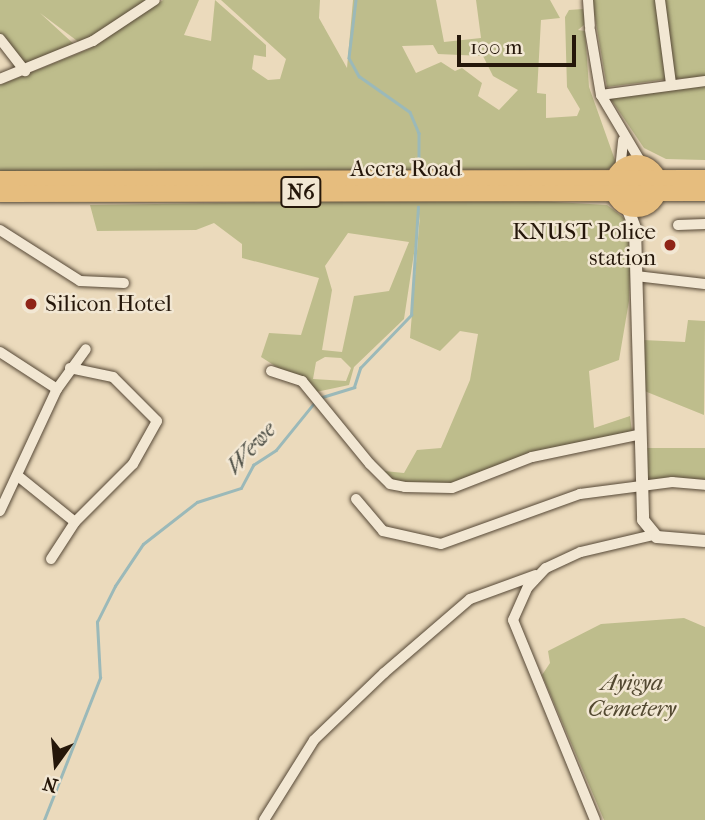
<!DOCTYPE html>
<style>
body{margin:0}
#map{position:relative;width:705px;height:820px;overflow:hidden;background:#ebdabc;font-family:"IM FELL French Canon",serif}
div>[style]{position:absolute}
[style*='--x']{left:calc(var(--x)*1px);top:calc(var(--y)*1px);width:calc(var(--w)*1px);rotate:calc(var(--a)*1deg)}
.green>*{inset:0;background:#bebd8c;transform-origin:0 0}
.stream>*{height:2.5px;margin:-1.25px;padding:0 1.25px;transform-origin:1.25px;border-radius:1.25px;background:#9bb9b9}
.roads{filter:drop-shadow(0 0 2px #564836) drop-shadow(0 0 2px #564836)}
.minor>*{height:10px;margin:-5px;padding:0 5px;transform-origin:5px;border-radius:5px;background:#f2e7d3}
.tertiary>*{height:12px;margin:-6px;padding:0 6px;transform-origin:6px;border-radius:6px;background:#f2e7d3}
.trunk>*{height:16px;margin:-8px;padding:0 8px;transform-origin:8px;border-radius:8px;background:#e6bd7e}
.trunk>.ring{margin:-8px;padding:0;box-sizing:content-box;background:none;border:16px solid #e6bd7e;border-radius:50%}
.dots>*{width:19px;height:19px;translate:-50% -50%;box-sizing:border-box;border:4px solid #f2e7d3;border-radius:50%}
span{translate:-50% -50%;white-space:nowrap;text-align:center;line-height:1.15;-webkit-text-stroke:5px #f2e7d3;paint-order:stroke}
.shield-label span{padding:2px 5px;background:#f2e7d3;border:2px solid;border-radius:5px;-webkit-text-stroke-width:0}
.shield-label{font-size:21px;color:#25170a;font-weight:700}
.street-label{font-size:23px;color:#25170a}
.poi-label{font-size:23px;color:#25170a}
.right{translate:-100% -50%;text-align:right}
.left{translate:0 -50%;text-align:left}
.park-label{font-size:23px;color:#534931;font-style:italic}
.water-label{font-size:24px;color:#4e5047;font-style:italic}
.north{position:absolute;left:21px;top:729px;width:70px;height:70px;-webkit-text-stroke:5px #f2e7d3;paint-order:stroke;rotate:195deg;font-size:19px;font-weight:700;line-height:28px;text-align:center;color:#25170a}
.north::after{content:'';display:block;margin:auto;width:24px;height:32px;background:#25170a;clip-path:polygon(50% 0,100% 100%,50% 72%,0 100%)}
.scale{position:absolute;left:457px;top:35px;width:119px;height:32px;box-sizing:border-box;border:4px solid #25170a;border-top:0;padding-left:9px;font-size:21px;line-height:24px;white-space:nowrap;color:#25170a;-webkit-text-stroke:5px #f2e7d3;paint-order:stroke}
</style>
<div id="map">
<div class="green">
<div style="clip-path:polygon(0 0,150px 0,80px 43px,40px 13px,76px 46px,26px 67px,0 37px)"></div>
<div style="clip-path:polygon(evenodd,163px 0,199px 0,184px 35px,211px 41px,215px 0,266px 45px,266px 57px,254px 55px,252px 69px,268px 80px,280px 79px,286px 59px,221px 0,320px 0,319px 18px,347px 68px,353px 0,436px 0,444px 42px,481px 38px,476px 0,550px 0,560px 18px,541px 20px,537px 93px,546px 94px,546px 118px,577px 116px,580px 109px,567px 87px,565px 17px,569px 10px,583px 9px,585px 24px,578px 30px,585px 31px,589px 87px,616px 163px,607px 170px,0 172px,0 85px,89px 49px,163px 0,433px 45px,438px 54px,483px 56px,493px 76px,518px 90px,499px 110px,478px 96px,482px 83px,462px 68px,455px 71px,441px 62px,416px 73px,402px 46px,433px 45px)"></div>
<div style="clip-path:polygon(592px 0,656px 0,668px 79px,607px 87px)"></div>
<div style="clip-path:polygon(663px 0,705px 0,705px 77px,673px 79px)"></div>
<div style="clip-path:polygon(705px 83px,705px 160px,666px 159px,644px 148px,610px 98px)"></div>
<div style="clip-path:polygon(evenodd,505px 199px,607px 205px,624px 218px,631px 246px,629px 301px,619px 360px,589px 371px,594px 428px,630px 416px,632px 432px,538px 451px,455px 484px,392px 481px,384px 471px,404px 473px,417px 450px,441px 448px,470px 380px,478px 334px,460px 331px,440px 351px,410px 338px,420px 214px,404px 319px,354px 367px,349px 385px,316px 392px,261px 357px,269px 333px,301px 335px,319px 278px,242px 258px,242px 244px,214px 223px,196px 230px,97px 231px,90px 205px,505px 199px,348px 233px,409px 242px,389px 291px,354px 296px,342px 352px,322px 350px,332px 290px,325px 266px,348px 233px,505px 199px,325px 357px,341px 358px,351px 368px,346px 381px,313px 379px,316px 362px,325px 357px)"></div>
<div style="clip-path:polygon(688px 320px,705px 321px,704px 415px,642px 390px,643px 340px,685px 342px)"></div>
<div style="left:644px;top:448px;width:61px;height:32px"></div>
<div style="clip-path:polygon(684px 618px,705px 627px,705px 820px,604px 820px,542px 675px,550px 663px,548px 651px,601px 624px)"></div>
</div>
<div class="stream">
<div style="--x:356;--y:0;--w:58;--a:96.9"></div>
<div style="--x:349;--y:58;--w:21;--a:61"></div>
<div style="--x:359;--y:76;--w:62;--a:35.2"></div>
<div style="--x:410;--y:112;--w:23;--a:67"></div>
<div style="--x:419;--y:133;--w:32;--a:90"></div>
<div style="--x:319;--y:398;--w:37;--a:-17"></div>
<div style="--x:354;--y:387;--w:20;--a:-72"></div>
<div style="--x:360;--y:368;--w:74;--a:-46.1"></div>
<div style="--x:411;--y:315;--w:108;--a:-86.3"></div>
<div style="--x:44;--y:820;--w:153;--a:-68.5"></div>
<div style="--x:100;--y:678;--w:56;--a:-93.1"></div>
<div style="--x:97;--y:622;--w:40;--a:-63.4"></div>
<div style="--x:115;--y:586;--w:50;--a:-56.3"></div>
<div style="--x:143;--y:544;--w:68;--a:-37.9"></div>
<div style="--x:197;--y:502;--w:46;--a:-17.7"></div>
<div style="--x:241;--y:488;--w:26;--a:-62"></div>
<div style="--x:253;--y:465;--w:27;--a:-33"></div>
<div style="--x:276;--y:450;--w:60;--a:-51"></div>
</div>
<div class="roads">
<div class="minor">
<div style="--x:588;--y:0;--w:26;--a:86"></div>
<div style="--x:660;--y:0;--w:84;--a:82.5"></div>
<div style="--x:590;--y:30;--w:66;--a:80.4"></div>
<div style="--x:601;--y:95;--w:80;--a:59.3"></div>
<div style="--x:0;--y:39;--w:41;--a:52"></div>
<div style="--x:0;--y:79;--w:100;--a:-22.2"></div>
<div style="--x:93;--y:41;--w:74;--a:-33.5"></div>
<div style="--x:601;--y:95;--w:105;--a:-7.7"></div>
<div style="--x:620;--y:170;--w:30;--a:-84"></div>
<div style="--x:678;--y:225;--w:27;--a:-2"></div>
<div style="--x:0;--y:230;--w:95;--a:32.5"></div>
<div style="--x:80;--y:281;--w:44;--a:2.6"></div>
<div style="--x:636;--y:276;--w:69;--a:6.6"></div>
<div style="--x:0;--y:352;--w:68;--a:33"></div>
<div style="--x:271;--y:371;--w:33;--a:18"></div>
<div style="--x:302;--y:381;--w:107;--a:50.7"></div>
<div style="--x:370;--y:464;--w:28;--a:45"></div>
<div style="--x:390;--y:484;--w:15;--a:11"></div>
<div style="--x:405;--y:487;--w:47;--a:1.2"></div>
<div style="--x:452;--y:488;--w:86;--a:-21.2"></div>
<div style="--x:532;--y:457;--w:107;--a:-11.8"></div>
<div style="--x:18;--y:476;--w:73;--a:38.9"></div>
<div style="--x:356;--y:499;--w:42;--a:49.8"></div>
<div style="--x:383;--y:531;--w:59;--a:12.6"></div>
<div style="--x:441;--y:544;--w:148;--a:-19.8"></div>
<div style="--x:580;--y:494;--w:93;--a:-7.4"></div>
<div style="--x:672;--y:482;--w:33;--a:5"></div>
<div style="--x:0;--y:511;--w:135;--a:-65"></div>
<div style="--x:57;--y:389;--w:49;--a:-54.1"></div>
<div style="--x:51;--y:559;--w:44;--a:-57"></div>
<div style="--x:75;--y:522;--w:82;--a:-45"></div>
<div style="--x:133;--y:464;--w:49;--a:-60.8"></div>
<div style="--x:157;--y:421;--w:62;--a:-135"></div>
<div style="--x:113;--y:377;--w:44;--a:-168.2"></div>
<div style="--x:264;--y:820;--w:94;--a:-58"></div>
<div style="--x:314;--y:740;--w:97;--a:-43.7"></div>
<div style="--x:384;--y:673;--w:113;--a:-40.7"></div>
<div style="--x:470;--y:599;--w:70;--a:-20"></div>
<div style="--x:595;--y:820;--w:216;--a:-112.3"></div>
<div style="--x:513;--y:620;--w:36;--a:-66"></div>
<div style="--x:528;--y:587;--w:26;--a:-47"></div>
<div style="--x:546;--y:568;--w:38;--a:-25"></div>
<div style="--x:581;--y:552;--w:74;--a:-13.3"></div>
</div>
<div class="tertiary">
<div style="--x:627;--y:207;--w:22;--a:69"></div>
<div style="--x:635;--y:228;--w:292;--a:88.4"></div>
<div style="--x:643;--y:520;--w:22;--a:51"></div>
<div style="--x:657;--y:537;--w:48;--a:4.8"></div>
</div>
<div class="trunk">
<div class="ring" style="left:613px;top:163px;width:30px;height:30px"></div>
<div style="--x:0;--y:179;--w:705;--a:-0.08"></div>
<div style="--x:0;--y:194;--w:705;--a:-0.08"></div>
</div>
</div>
<div class="dots">
<div style="left:670px;top:245px;background:#8f2418"></div>
<div style="left:31px;top:304px;background:#8f2418"></div>
</div>
<div class="shield-label">
<span style="left:301px;top:192px">N6</span>
</div>
<div class="street-label">
<span style="left:406px;top:169px">Accra Road</span>
</div>
<div class="poi-label">
<span class="right" style="left:656px;top:245px">KNUST Police<br>station</span>
<span class="left" style="left:45px;top:304px">Silicon Hotel</span>
</div>
<div class="park-label">
<span style="left:632px;top:696px">Ayigya<br>Cemetery</span>
</div>
<div class="water-label">
<span style="left:251px;top:448px;rotate:-47deg">Wewe</span>
</div>
<div class="north">N</div>
<div class="scale">100 m</div>
</div>
